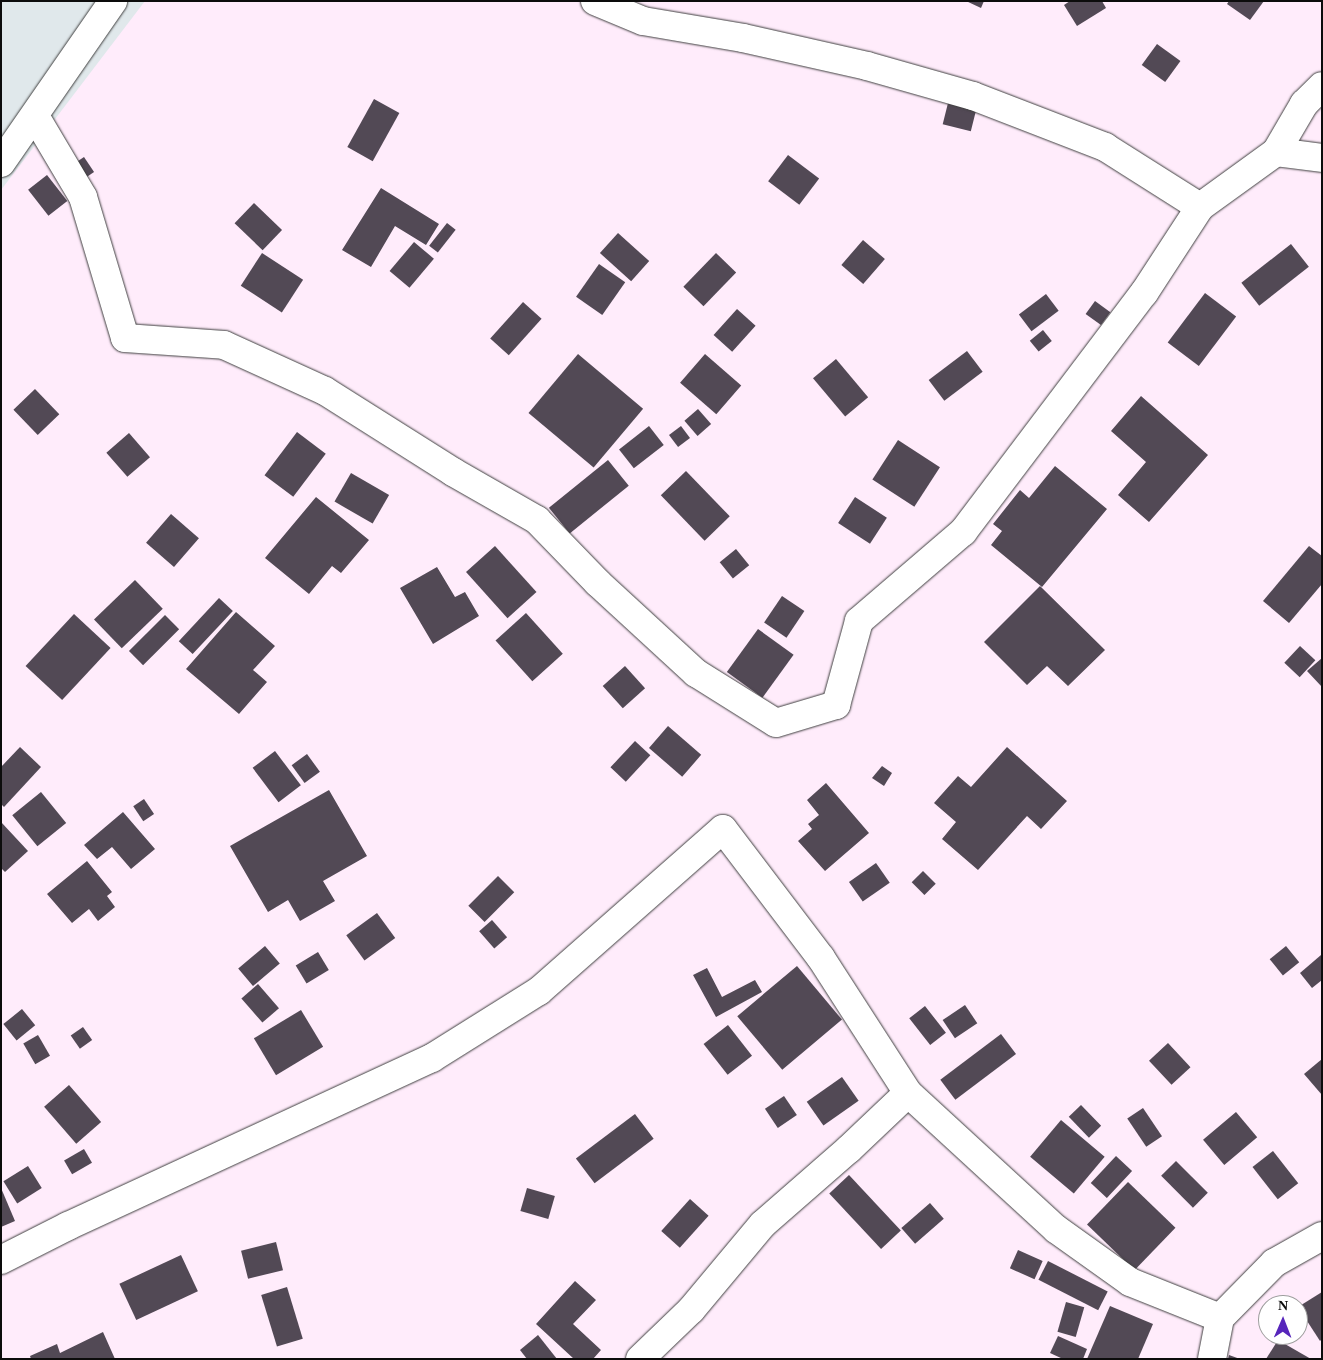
<!DOCTYPE html>
<style>
body{margin:0}
#map{position:relative;width:1323px;height:1360px;overflow:hidden;background:#ffecfb;font-family:Georgia,serif}
div>[style]{position:absolute}
[style*='--x']{left:calc(var(--x)*1px);top:calc(var(--y)*1px);width:calc(var(--w)*1px);rotate:calc(var(--a)*1deg)}
.industrial>*{inset:0;background:#e0e8eb}
.building>*{inset:0;background:#524955;transform-origin:0 0}
.roads{filter:drop-shadow(0 0 1px #3f3f3f) drop-shadow(0 0 1px #3f3f3f)}
.minor>*{height:28px;margin:-14px;padding:0 14px;transform-origin:14px;border-radius:14px;background:#fff}
span{translate:-50% -50%;white-space:nowrap;text-align:center;line-height:1.15;-webkit-text-stroke:5px #fff;paint-order:stroke}
.frame{position:absolute;inset:0;border:2px solid #0c0c0c;pointer-events:none}
.north{position:absolute;left:1258px;top:1295px;width:50px;height:50px;box-sizing:border-box;background:#fff;border:1px solid #9e9e9e;border-radius:50%;rotate:1deg;font-size:14px;font-weight:700;line-height:20px;text-align:center;color:#0c0c0c}
.north::after{content:'';display:block;margin:auto;width:18px;height:22px;background:#5726bb;clip-path:polygon(50% 0,100% 100%,50% 72%,0 100%)}
</style>
<div id="map">
<div class="industrial">
<div style="clip-path:polygon(1px 1px,145px 1px,1px 190px)"></div>
</div>
<div class="building">
<div style="clip-path:polygon(966px 1px,984px 1px,981px 8px)"></div>
<div style="clip-path:polygon(1070px 1px,1102px 1px,1106px 8px,1077px 26px,1064px 5px)"></div>
<div style="clip-path:polygon(1229px 1px,1264px 1px,1250px 20px,1227px 4px)"></div>
<div style="left:1157px;top:44px;width:29px;height:26px;rotate:36deg"></div>
<div style="left:374px;top:99px;width:29px;height:55px;rotate:29deg"></div>
<div style="left:948px;top:103px;width:29px;height:22px;rotate:14deg"></div>
<div style="left:788px;top:155px;width:39px;height:33px;rotate:37deg"></div>
<div style="left:84px;top:157px;width:18px;height:22px;rotate:56deg"></div>
<div style="left:47px;top:175px;width:33px;height:24px;rotate:52deg"></div>
<div style="clip-path:polygon(381px 188px,439px 224px,426px 245px,395px 226px,371px 267px,342px 250px)"></div>
<div style="left:254px;top:203px;width:39px;height:28px;rotate:44deg"></div>
<div style="left:447px;top:223px;width:11px;height:29px;rotate:38deg"></div>
<div style="left:618px;top:233px;width:42px;height:27px;rotate:42deg"></div>
<div style="left:863px;top:240px;width:29px;height:33px;rotate:41deg"></div>
<div style="left:414px;top:242px;width:26px;height:38px;rotate:40deg"></div>
<div style="left:1291px;top:244px;width:29px;height:63px;rotate:52deg"></div>
<div style="left:262px;top:253px;width:49px;height:39px;rotate:33deg"></div>
<div style="left:716px;top:253px;width:28px;height:47px;rotate:44deg"></div>
<div style="left:599px;top:264px;width:32px;height:40px;rotate:35deg"></div>
<div style="left:1205px;top:293px;width:39px;height:62px;rotate:37deg"></div>
<div style="left:1046px;top:294px;width:21px;height:34px;rotate:53deg"></div>
<div style="left:1095px;top:301px;width:19px;height:16px;rotate:36deg"></div>
<div style="left:523px;top:302px;width:25px;height:49px;rotate:42deg"></div>
<div style="left:737px;top:309px;width:25px;height:35px;rotate:42deg"></div>
<div style="left:1043px;top:330px;width:14px;height:17px;rotate:51deg"></div>
<div style="left:967px;top:351px;width:26px;height:48px;rotate:53deg"></div>
<div style="left:578px;top:354px;width:85px;height:77px;rotate:40deg"></div>
<div style="left:705px;top:354px;width:48px;height:38px;rotate:41deg"></div>
<div style="left:836px;top:359px;width:50px;height:30px;rotate:50deg"></div>
<div style="left:35px;top:389px;width:35px;height:30px;rotate:46deg"></div>
<div style="clip-path:polygon(1141px 396px,1208px 455px,1149px 522px,1118px 495px,1146px 462px,1111px 431px)"></div>
<div style="left:698px;top:409px;width:20px;height:18px;rotate:49deg"></div>
<div style="left:649px;top:426px;width:24px;height:38px;rotate:52deg"></div>
<div style="left:681px;top:426px;width:15px;height:15px;rotate:53deg"></div>
<div style="left:297px;top:432px;width:36px;height:54px;rotate:37deg"></div>
<div style="left:129px;top:433px;width:32px;height:30px;rotate:49deg"></div>
<div style="left:898px;top:440px;width:50px;height:47px;rotate:33deg"></div>
<div style="left:608px;top:460px;width:33px;height:76px;rotate:51deg"></div>
<div style="clip-path:polygon(1055px 466px,1107px 509px,1042px 587px,991px 545px,1002px 531px,993px 524px,1020px 490px,1029px 498px)"></div>
<div style="left:686px;top:471px;width:63px;height:35px;rotate:46deg"></div>
<div style="left:351px;top:473px;width:44px;height:33px;rotate:30deg"></div>
<div style="clip-path:polygon(316px 497px,369px 540px,341px 573px,332px 566px,309px 594px,265px 558px)"></div>
<div style="left:855px;top:497px;width:38px;height:31px;rotate:33deg"></div>
<div style="left:171px;top:514px;width:37px;height:38px;rotate:41deg"></div>
<div style="left:495px;top:546px;width:62px;height:39px;rotate:48deg"></div>
<div style="clip-path:polygon(1309px 546px,1322px 556px,1322px 584px,1289px 623px,1263px 601px)"></div>
<div style="left:736px;top:549px;width:21px;height:21px;rotate:51deg"></div>
<div style="clip-path:polygon(437px 567px,455px 597px,465px 592px,479px 616px,433px 644px,400px 588px)"></div>
<div style="left:135px;top:580px;width:40px;height:57px;rotate:46deg"></div>
<div style="clip-path:polygon(1040px 586px,1105px 650px,1068px 686px,1047px 666px,1027px 685px,984px 642px)"></div>
<div style="left:782px;top:596px;width:27px;height:32px;rotate:34deg"></div>
<div style="left:219px;top:598px;width:19px;height:59px;rotate:43deg"></div>
<div style="clip-path:polygon(236px 612px,275px 646px,253px 670px,267px 682px,239px 714px,186px 669px)"></div>
<div style="left:526px;top:613px;width:55px;height:41px;rotate:48deg"></div>
<div style="left:74px;top:614px;width:50px;height:71px;rotate:43deg"></div>
<div style="left:165px;top:615px;width:20px;height:51px;rotate:45deg"></div>
<div style="left:758px;top:629px;width:44px;height:53px;rotate:36deg"></div>
<div style="left:1300px;top:646px;width:21px;height:23px;rotate:43deg"></div>
<div style="clip-path:polygon(1322px 658px,1322px 687px,1307px 671px)"></div>
<div style="left:625px;top:666px;width:30px;height:30px;rotate:48deg"></div>
<div style="left:668px;top:726px;width:44px;height:29px;rotate:41deg"></div>
<div style="left:635px;top:741px;width:21px;height:36px;rotate:43deg"></div>
<div style="clip-path:polygon(20px 747px,41px 767px,4px 807px,1px 804px,1px 767px)"></div>
<div style="clip-path:polygon(1007px 747px,1067px 801px,1041px 829px,1027px 816px,978px 870px,942px 839px,956px 822px,934px 803px,958px 776px,971px 787px)"></div>
<div style="left:275px;top:751px;width:43px;height:28px;rotate:53deg"></div>
<div style="left:307px;top:754px;width:22px;height:19px;rotate:54deg"></div>
<div style="clip-path:polygon(882px 766px,892px 773px,884px 786px,872px 778px)"></div>
<div style="clip-path:polygon(826px 783px,869px 833px,825px 871px,798px 841px,812px 829px,808px 824px,819px 815px,807px 800px)"></div>
<div style="clip-path:polygon(329px 790px,367px 856px,323px 881px,335px 901px,300px 921px,288px 900px,268px 912px,230px 846px)"></div>
<div style="left:41px;top:792px;width:40px;height:37px;rotate:51deg"></div>
<div style="left:144px;top:799px;width:18px;height:13px;rotate:56deg"></div>
<div style="clip-path:polygon(123px 812px,155px 849px,131px 869px,112px 847px,97px 859px,84px 845px)"></div>
<div style="clip-path:polygon(1px 822px,28px 851px,5px 872px,1px 868px)"></div>
<div style="clip-path:polygon(87px 861px,112px 892px,107px 896px,115px 907px,98px 921px,89px 909px,72px 923px,47px 894px)"></div>
<div style="left:876px;top:863px;width:24px;height:33px;rotate:55deg"></div>
<div style="left:923px;top:871px;width:18px;height:16px;rotate:45deg"></div>
<div style="left:498px;top:876px;width:23px;height:42px;rotate:45deg"></div>
<div style="left:377px;top:913px;width:31px;height:38px;rotate:54deg"></div>
<div style="left:492px;top:920px;width:23px;height:17px;rotate:49deg"></div>
<div style="left:265px;top:946px;width:23px;height:35px;rotate:50deg"></div>
<div style="left:1286px;top:946px;width:21px;height:21px;rotate:51deg"></div>
<div style="left:318px;top:952px;width:21px;height:26px;rotate:59deg"></div>
<div style="clip-path:polygon(1321px 955px,1322px 980px,1312px 988px,1300px 973px)"></div>
<div style="left:797px;top:966px;width:70px;height:78px;rotate:50deg"></div>
<div style="clip-path:polygon(707px 968px,722px 997px,755px 980px,762px 992px,716px 1017px,693px 975px)"></div>
<div style="left:258px;top:984px;width:32px;height:22px;rotate:49deg"></div>
<div style="left:965px;top:1005px;width:22px;height:27px;rotate:56deg"></div>
<div style="left:925px;top:1006px;width:34px;height:20px;rotate:52deg"></div>
<div style="left:22px;top:1009px;width:21px;height:24px;rotate:51deg"></div>
<div style="left:301px;top:1010px;width:43px;height:55px;rotate:59deg"></div>
<div style="left:728px;top:1025px;width:39px;height:31px;rotate:52deg"></div>
<div style="left:83px;top:1027px;width:16px;height:15px;rotate:55deg"></div>
<div style="left:1001px;top:1034px;width:25px;height:76px;rotate:53deg"></div>
<div style="left:38px;top:1035px;width:24px;height:17px;rotate:60deg"></div>
<div style="left:1168px;top:1043px;width:33px;height:26px;rotate:47deg"></div>
<div style="clip-path:polygon(1322px 1059px,1322px 1095px,1304px 1074px)"></div>
<div style="left:842px;top:1077px;width:29px;height:43px;rotate:55deg"></div>
<div style="left:69px;top:1085px;width:49px;height:33px;rotate:49deg"></div>
<div style="left:784px;top:1096px;width:23px;height:23px;rotate:56deg"></div>
<div style="left:1081px;top:1105px;width:29px;height:17px;rotate:46deg"></div>
<div style="left:1143px;top:1108px;width:34px;height:19px;rotate:56deg"></div>
<div style="left:1236px;top:1112px;width:33px;height:43px;rotate:50deg"></div>
<div style="left:635px;top:1114px;width:31px;height:74px;rotate:53deg"></div>
<div style="left:1061px;top:1120px;width:57px;height:48px;rotate:40deg"></div>
<div style="left:84px;top:1149px;width:16px;height:23px;rotate:60deg"></div>
<div style="left:1273px;top:1151px;width:41px;height:26px;rotate:52deg"></div>
<div style="left:1116px;top:1156px;width:22px;height:37px;rotate:43deg"></div>
<div style="left:1176px;top:1161px;width:45px;height:21px;rotate:45deg"></div>
<div style="left:28px;top:1166px;width:26px;height:29px;rotate:58deg"></div>
<div style="left:849px;top:1175px;width:76px;height:27px;rotate:47deg"></div>
<div style="left:1128px;top:1182px;width:66px;height:59px;rotate:44deg"></div>
<div style="clip-path:polygon(1px 1188px,15px 1221px,1px 1227px)"></div>
<div style="left:527px;top:1188px;width:29px;height:24px;rotate:16deg"></div>
<div style="left:690px;top:1199px;width:25px;height:43px;rotate:42deg"></div>
<div style="left:930px;top:1203px;width:21px;height:38px;rotate:49deg"></div>
<div style="left:276px;top:1242px;width:29px;height:36px;rotate:76deg"></div>
<div style="left:1018px;top:1250px;width:27px;height:20px;rotate:24deg"></div>
<div style="left:181px;top:1255px;width:40px;height:68px;rotate:65deg"></div>
<div style="left:1048px;top:1261px;width:67px;height:21px;rotate:27deg"></div>
<div style="clip-path:polygon(575px 1281px,596px 1300px,573px 1324px,601px 1350px,593px 1359px,574px 1359px,536px 1324px)"></div>
<div style="left:287px;top:1287px;width:54px;height:27px;rotate:73deg"></div>
<div style="clip-path:polygon(1322px 1292px,1322px 1339px,1320px 1341px,1298px 1307px)"></div>
<div style="left:1066px;top:1302px;width:19px;height:31px;rotate:16deg"></div>
<div style="clip-path:polygon(1110px 1306px,1153px 1324px,1138px 1359px,1087px 1359px)"></div>
<div style="clip-path:polygon(103px 1332px,115px 1359px,31px 1359px,30px 1356px,57px 1344px,60px 1353px)"></div>
<div style="clip-path:polygon(538px 1335px,557px 1359px,527px 1359px,520px 1350px)"></div>
<div style="clip-path:polygon(1058px 1336px,1087px 1349px,1083px 1359px,1063px 1359px,1050px 1353px)"></div>
<div style="clip-path:polygon(1278px 1340px,1311px 1359px,1266px 1359px)"></div>
<div style="clip-path:polygon(1229px 1355px,1240px 1359px,1228px 1359px)"></div>
</div>
<div class="roads">
<div class="minor">
<div style="--x:595;--y:1;--w:52;--a:22.6"></div>
<div style="--x:643;--y:21;--w:101;--a:9.6"></div>
<div style="--x:743;--y:38;--w:127;--a:12.7"></div>
<div style="--x:867;--y:66;--w:110;--a:15.8"></div>
<div style="--x:973;--y:96;--w:142;--a:21.1"></div>
<div style="--x:1105;--y:147;--w:112;--a:32.3"></div>
<div style="--x:35;--y:116;--w:94;--a:59.3"></div>
<div style="--x:83;--y:197;--w:147;--a:73.4"></div>
<div style="--x:125;--y:338;--w:99;--a:4"></div>
<div style="--x:224;--y:345;--w:111;--a:24.5"></div>
<div style="--x:325;--y:391;--w:151;--a:32.3"></div>
<div style="--x:453;--y:472;--w:97;--a:29.7"></div>
<div style="--x:537;--y:520;--w:88;--a:45.9"></div>
<div style="--x:598;--y:583;--w:133;--a:42.6"></div>
<div style="--x:696;--y:673;--w:94;--a:32"></div>
<div style="--x:776;--y:723;--w:63;--a:-16.7"></div>
<div style="--x:836;--y:705;--w:87;--a:-74.7"></div>
<div style="--x:859;--y:621;--w:137;--a:-40.6"></div>
<div style="--x:963;--y:532;--w:300;--a:-52.9"></div>
<div style="--x:1144;--y:293;--w:103;--a:-56.9"></div>
<div style="--x:1200;--y:207;--w:94;--a:-35.9"></div>
<div style="--x:1276;--y:152;--w:46;--a:7.4"></div>
<div style="--x:1276;--y:152;--w:56;--a:-59.7"></div>
<div style="--x:1304;--y:104;--w:25;--a:-45"></div>
<div style="--x:1;--y:163;--w:197;--a:-55.3"></div>
<div style="--x:1;--y:1260;--w:75;--a:-26.9"></div>
<div style="--x:68;--y:1226;--w:401;--a:-24.8"></div>
<div style="--x:432;--y:1058;--w:126;--a:-32.1"></div>
<div style="--x:539;--y:991;--w:245;--a:-41.4"></div>
<div style="--x:723;--y:829;--w:162;--a:52.8"></div>
<div style="--x:821;--y:958;--w:161;--a:57.2"></div>
<div style="--x:908;--y:1093;--w:201;--a:42.6"></div>
<div style="--x:1056;--y:1229;--w:91;--a:35.6"></div>
<div style="--x:1130;--y:1282;--w:97;--a:21.8"></div>
<div style="--x:1220;--y:1318;--w:77;--a:-45.5"></div>
<div style="--x:1274;--y:1263;--w:55;--a:-29.4"></div>
<div style="--x:640;--y:1359;--w:71;--a:-43.9"></div>
<div style="--x:691;--y:1310;--w:112;--a:-50.1"></div>
<div style="--x:763;--y:1224;--w:114;--a:-41.1"></div>
<div style="--x:849;--y:1149;--w:81;--a:-43.5"></div>
<div style="--x:1212;--y:1359;--w:42;--a:-79"></div>
</div>
</div>
<div class="frame"></div>
<div class="north">N</div>
</div>
